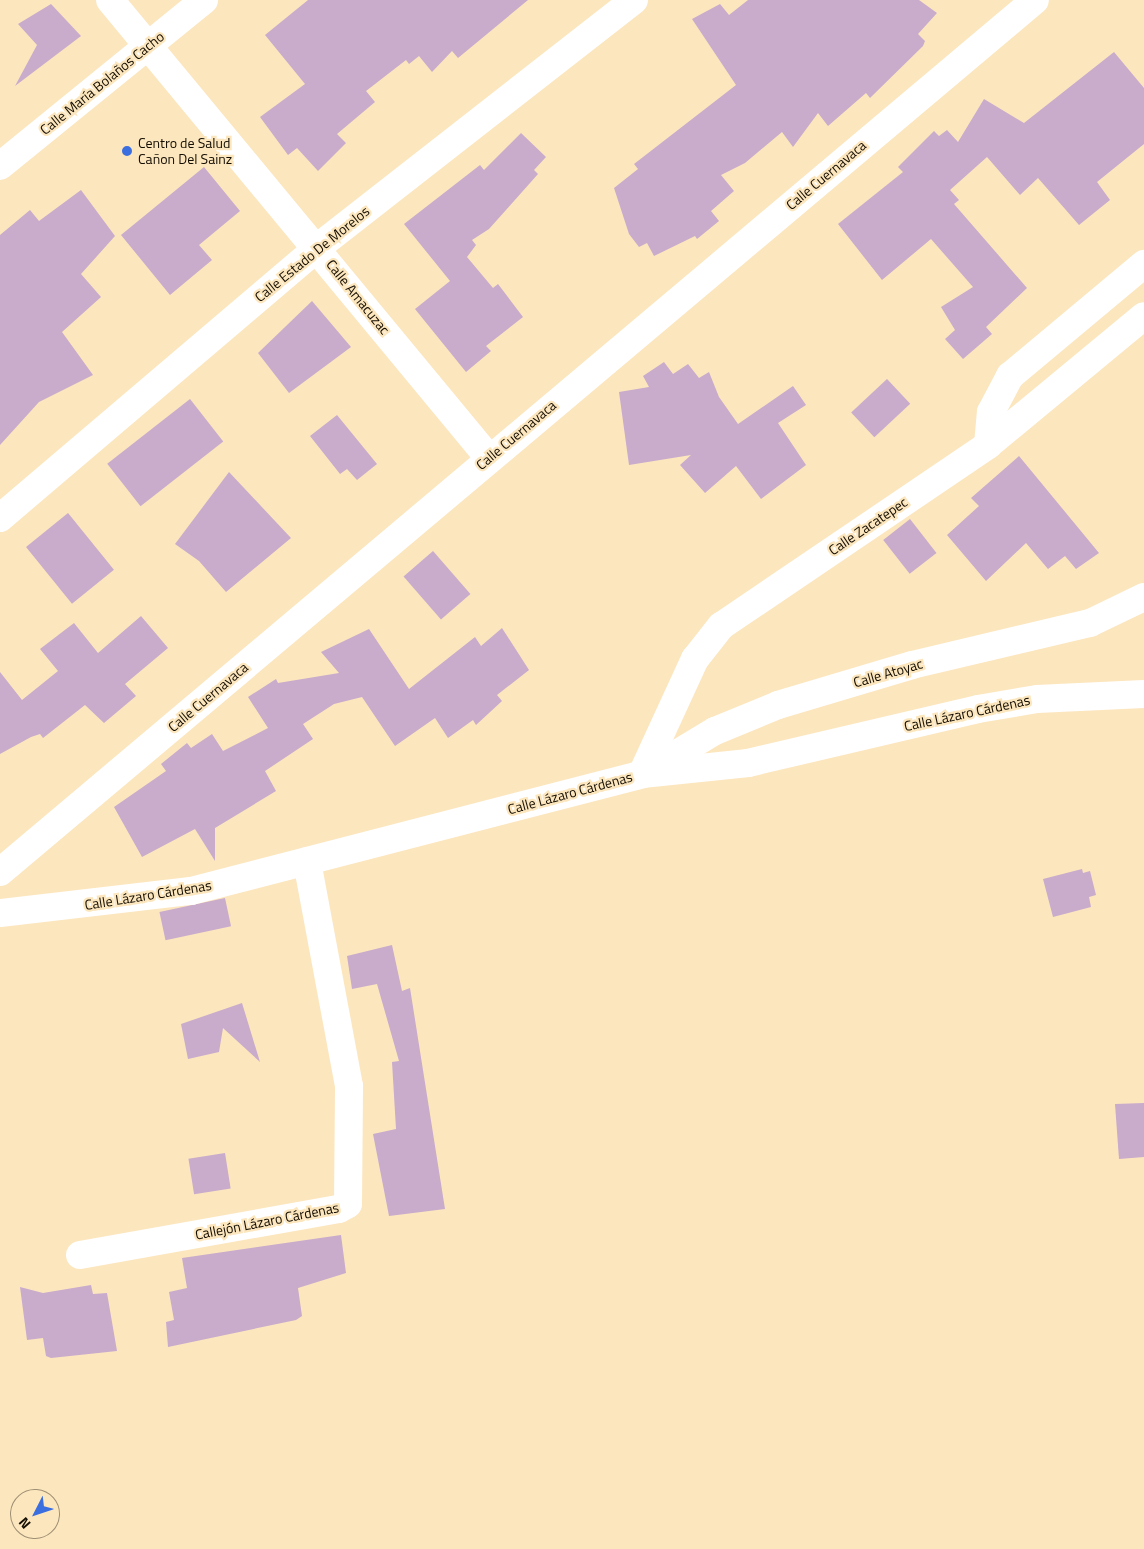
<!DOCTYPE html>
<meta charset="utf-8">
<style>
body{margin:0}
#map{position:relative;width:1144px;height:1549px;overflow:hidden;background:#fce6be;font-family:"Titillium Web",sans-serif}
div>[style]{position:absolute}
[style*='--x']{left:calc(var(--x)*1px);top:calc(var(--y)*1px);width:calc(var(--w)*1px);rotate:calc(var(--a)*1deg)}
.building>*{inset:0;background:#c9abcc;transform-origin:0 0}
.minor>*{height:28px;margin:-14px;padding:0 14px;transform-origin:14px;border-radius:14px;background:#fff}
.dots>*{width:14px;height:14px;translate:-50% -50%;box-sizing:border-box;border:2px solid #fce6be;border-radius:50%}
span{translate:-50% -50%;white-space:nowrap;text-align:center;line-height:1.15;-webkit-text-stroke:4.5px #fce6be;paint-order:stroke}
.street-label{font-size:14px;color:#140d02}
.poi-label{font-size:14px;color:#140d02}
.left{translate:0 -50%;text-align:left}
.north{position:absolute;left:10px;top:1489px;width:50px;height:50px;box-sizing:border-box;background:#fce6be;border:1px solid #9f8f73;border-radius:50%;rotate:229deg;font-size:14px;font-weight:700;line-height:20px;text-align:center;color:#140d02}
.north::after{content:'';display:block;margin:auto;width:18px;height:22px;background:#3b6fdf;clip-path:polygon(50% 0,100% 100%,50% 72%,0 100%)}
</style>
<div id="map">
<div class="building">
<div style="clip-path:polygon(308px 0,528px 0,458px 58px,452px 51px,432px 72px,419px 56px,409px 64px,406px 60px,366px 91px,375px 102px,337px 134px,346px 143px,318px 171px,297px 148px,288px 155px,260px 117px,305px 84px,265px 35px)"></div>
<div style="clip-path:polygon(748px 0,919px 0,937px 13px,918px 34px,925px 41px,923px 46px,870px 98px,866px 93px,828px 126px,818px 113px,793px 147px,782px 132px,745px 163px,721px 175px,734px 191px,711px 211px,719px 221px,697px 239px,695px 236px,654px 256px,647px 243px,639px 247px,629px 234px,614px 188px,638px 169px,634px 164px,736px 85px,692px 19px,720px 4px,729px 15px)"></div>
<div style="clip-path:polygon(51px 4px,81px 36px,15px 86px,37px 45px,18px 24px)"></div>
<div style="clip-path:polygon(1114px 52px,1144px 88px,1144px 144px,1097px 182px,1110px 200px,1079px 225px,1038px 178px,1020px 195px,987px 157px,950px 190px,959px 200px,954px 204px,1027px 288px,986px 327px,992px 334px,963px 359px,945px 339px,955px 330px,941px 307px,973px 287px,931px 239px,882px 280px,838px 224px,903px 172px,898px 167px,934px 131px,939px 136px,947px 130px,958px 142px,984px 99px,1024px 123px)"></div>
<div style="clip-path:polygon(521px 133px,546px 157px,534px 170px,538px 174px,489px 229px,472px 240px,476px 245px,467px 257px,493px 288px,498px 284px,523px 317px,486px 346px,491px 351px,466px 372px,415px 309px,450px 281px,404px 224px,480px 165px,484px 170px)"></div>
<div style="clip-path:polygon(204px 167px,240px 211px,199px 245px,212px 260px,170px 295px,121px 235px)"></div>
<div style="clip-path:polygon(81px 190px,115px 236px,81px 274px,101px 297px,62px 332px,93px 375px,39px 402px,0 445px,0 235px,30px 210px,39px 221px)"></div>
<div style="clip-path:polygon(312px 301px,351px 347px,289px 393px,258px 353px)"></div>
<div style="clip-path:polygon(664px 362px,673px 374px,688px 364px,699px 378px,709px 372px,719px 397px,738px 424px,793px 386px,806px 405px,778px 423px,806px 465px,761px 499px,736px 466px,705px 493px,680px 465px,691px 455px,629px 465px,619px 392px,649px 387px,643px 376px)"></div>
<div style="left:887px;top:379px;width:34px;height:49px;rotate:47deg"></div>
<div style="left:190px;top:399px;width:54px;height:105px;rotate:52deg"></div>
<div style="clip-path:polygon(337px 415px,377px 464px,357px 480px,347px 469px,340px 474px,310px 436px)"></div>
<div style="clip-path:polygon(1019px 456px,1099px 553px,1076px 569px,1065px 556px,1048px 569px,1026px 543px,986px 581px,947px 535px,979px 506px,971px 498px)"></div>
<div style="clip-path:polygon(229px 472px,291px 538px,226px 592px,199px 561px,175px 544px)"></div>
<div style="left:68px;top:513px;width:73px;height:54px;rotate:51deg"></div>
<div style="left:910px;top:519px;width:43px;height:34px;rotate:52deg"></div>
<div style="left:433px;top:551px;width:57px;height:39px;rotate:49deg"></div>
<div style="clip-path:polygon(141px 616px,168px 648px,125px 684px,136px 696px,104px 723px,85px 705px,43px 738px,40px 734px,31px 737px,0 754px,0 672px,22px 700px,58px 671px,40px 649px,74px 623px,98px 653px)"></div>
<div style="clip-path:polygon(502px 628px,529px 670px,497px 695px,502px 701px,476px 725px,473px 720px,448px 738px,435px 718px,395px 746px,362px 697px,334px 704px,303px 724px,313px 739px,265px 771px,276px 791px,215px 828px,215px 861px,195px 829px,142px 857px,114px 807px,166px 771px,161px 764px,187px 743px,191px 748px,212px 734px,223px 751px,268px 728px,248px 697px,276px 679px,278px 683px,339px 673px,321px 652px,369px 629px,409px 689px,475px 637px,481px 646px)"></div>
<div style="clip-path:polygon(1082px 869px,1083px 873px,1090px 871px,1096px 895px,1089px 897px,1091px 907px,1053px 917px,1043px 879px)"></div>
<div style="left:225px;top:898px;width:29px;height:67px;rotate:78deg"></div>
<div style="clip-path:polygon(392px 945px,402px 991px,410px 988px,445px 1209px,389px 1216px,373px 1134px,396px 1129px,392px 1062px,399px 1061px,377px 984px,352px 989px,347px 956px)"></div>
<div style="clip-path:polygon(242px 1003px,260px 1062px,223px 1028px,219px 1052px,188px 1059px,181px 1024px)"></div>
<div style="clip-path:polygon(1144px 1103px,1144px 1157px,1119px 1159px,1115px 1104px)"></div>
<div style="left:225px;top:1153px;width:36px;height:37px;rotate:81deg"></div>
<div style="clip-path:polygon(341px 1235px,346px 1273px,298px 1288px,302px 1316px,296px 1320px,168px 1347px,166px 1322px,174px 1320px,169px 1292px,187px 1288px,182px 1258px)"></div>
<div style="clip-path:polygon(91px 1285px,93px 1294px,107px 1293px,117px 1351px,51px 1358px,46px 1356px,43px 1338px,27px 1340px,20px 1287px,43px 1293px)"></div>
</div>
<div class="minor">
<div style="--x:110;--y:0;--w:594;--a:50.39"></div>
<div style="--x:0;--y:166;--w:263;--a:-39.1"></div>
<div style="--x:988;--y:445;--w:33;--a:-85"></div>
<div style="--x:991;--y:412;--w:41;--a:-62.2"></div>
<div style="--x:1010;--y:376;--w:175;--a:-39.9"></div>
<div style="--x:0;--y:518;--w:418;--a:-40.4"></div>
<div style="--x:318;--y:247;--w:401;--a:-38"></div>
<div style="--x:650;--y:770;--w:76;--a:-31"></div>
<div style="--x:715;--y:731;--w:68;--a:-22.4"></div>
<div style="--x:778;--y:705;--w:140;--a:-16.6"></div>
<div style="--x:912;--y:665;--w:183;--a:-13.3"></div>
<div style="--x:1090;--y:623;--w:60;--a:-25.7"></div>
<div style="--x:642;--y:774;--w:127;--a:-65.3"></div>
<div style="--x:695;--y:659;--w:42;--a:-51.8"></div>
<div style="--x:721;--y:626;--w:323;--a:-34.1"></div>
<div style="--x:988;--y:445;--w:202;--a:-39.6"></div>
<div style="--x:0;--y:872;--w:1353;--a:-40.11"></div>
<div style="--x:0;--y:913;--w:192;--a:-6.6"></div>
<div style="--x:191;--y:891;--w:466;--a:-14.5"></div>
<div style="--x:642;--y:774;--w:107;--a:-5.9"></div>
<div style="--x:748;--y:763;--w:236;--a:-13.2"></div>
<div style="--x:978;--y:709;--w:60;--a:-9.6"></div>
<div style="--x:1037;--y:699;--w:107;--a:-2.7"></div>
<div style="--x:80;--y:1255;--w:263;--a:-10.1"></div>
<div style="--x:339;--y:1209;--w:10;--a:-29"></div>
<div style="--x:348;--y:1204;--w:118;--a:-89.5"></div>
<div style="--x:349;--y:1086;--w:229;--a:-100.6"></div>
</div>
<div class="dots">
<div style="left:127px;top:151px;background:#3b6fdf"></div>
</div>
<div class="street-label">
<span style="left:102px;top:83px;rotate:-39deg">Calle María Bolaños Cacho</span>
<span style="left:826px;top:175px;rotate:-40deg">Calle Cuernavaca</span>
<span style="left:312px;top:254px;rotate:-39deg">Calle Estado De Morelos</span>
<span style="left:358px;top:297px;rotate:51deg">Calle Amacuzac</span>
<span style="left:516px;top:435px;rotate:-40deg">Calle Cuernavaca</span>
<span style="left:868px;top:526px;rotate:-34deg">Calle Zacatepec</span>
<span style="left:888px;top:673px;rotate:-16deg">Calle Atoyac</span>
<span style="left:208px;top:697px;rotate:-40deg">Calle Cuernavaca</span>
<span style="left:967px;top:713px;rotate:-12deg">Calle Lázaro Cárdenas</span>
<span style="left:570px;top:793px;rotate:-15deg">Calle Lázaro Cárdenas</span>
<span style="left:148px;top:895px;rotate:-9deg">Calle Lázaro Cárdenas</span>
<span style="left:267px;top:1221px;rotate:-11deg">Callejón Lázaro Cárdenas</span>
</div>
<div class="poi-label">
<span class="left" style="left:138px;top:151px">Centro de Salud<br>Cañon Del Sainz</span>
</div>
<div class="north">N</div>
</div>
